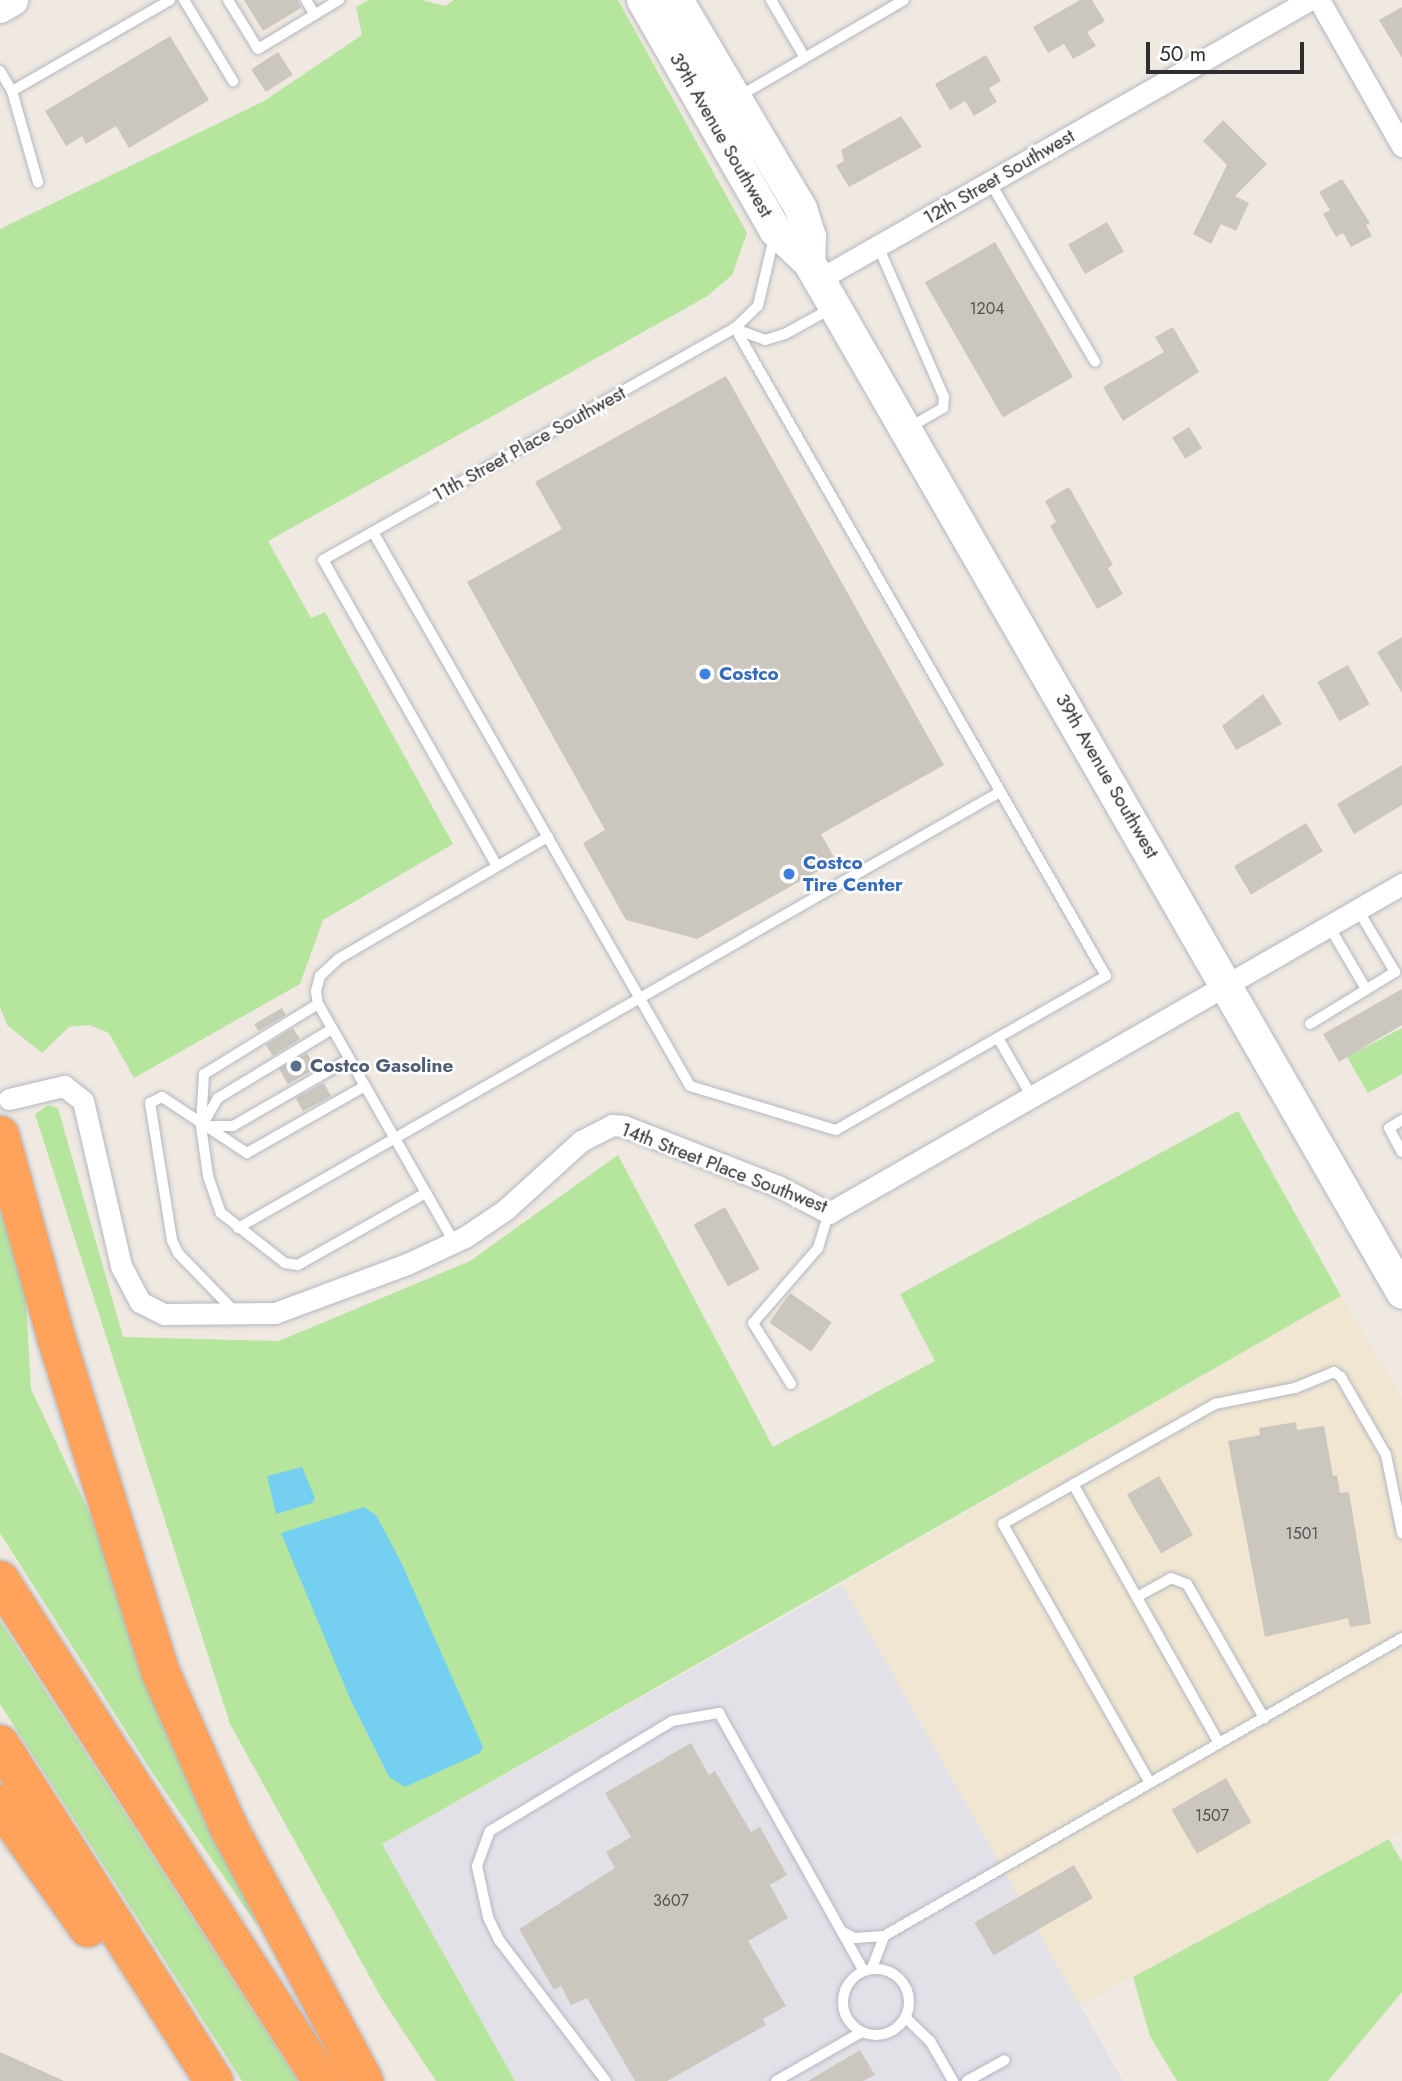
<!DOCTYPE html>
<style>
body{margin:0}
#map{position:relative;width:1402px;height:2081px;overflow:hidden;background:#efe9e1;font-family:Jost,sans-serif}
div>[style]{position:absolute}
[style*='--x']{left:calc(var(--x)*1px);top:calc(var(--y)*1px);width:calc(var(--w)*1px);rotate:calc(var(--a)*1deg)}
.industrial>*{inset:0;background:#e3e1e8}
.education>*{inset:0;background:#f0e6d1}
.green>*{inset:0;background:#b6e59e}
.water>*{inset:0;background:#75cff0}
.building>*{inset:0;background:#cbc7bf;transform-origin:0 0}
.roads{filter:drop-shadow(0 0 2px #b4b7c1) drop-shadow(0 0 2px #b4b7c1)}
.lane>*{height:10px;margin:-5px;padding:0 5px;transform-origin:5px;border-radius:5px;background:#fff}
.lane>.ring{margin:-5px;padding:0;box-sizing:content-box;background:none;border:10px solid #fff;border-radius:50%}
.street>*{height:21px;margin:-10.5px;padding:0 10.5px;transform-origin:10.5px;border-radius:10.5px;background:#fff}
.secondary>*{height:32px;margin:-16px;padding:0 16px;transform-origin:16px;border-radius:16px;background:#fff}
.highway>*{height:38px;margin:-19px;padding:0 19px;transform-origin:19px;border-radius:19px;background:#ffa35c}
.dots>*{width:19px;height:19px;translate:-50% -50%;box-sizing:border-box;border:4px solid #fff;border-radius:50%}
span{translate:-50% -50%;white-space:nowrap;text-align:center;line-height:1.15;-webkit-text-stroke:5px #fff;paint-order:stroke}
.number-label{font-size:16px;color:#555452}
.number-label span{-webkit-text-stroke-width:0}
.street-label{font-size:19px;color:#2e2e2e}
.shop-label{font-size:19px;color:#366cbe;font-weight:700}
.left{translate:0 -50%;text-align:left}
.service-label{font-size:19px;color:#4e5e75;font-weight:700}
.scale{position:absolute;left:1146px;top:42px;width:158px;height:32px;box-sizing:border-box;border:4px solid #2e2e2e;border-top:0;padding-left:9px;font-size:21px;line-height:24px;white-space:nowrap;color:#2e2e2e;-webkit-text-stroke:5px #fff;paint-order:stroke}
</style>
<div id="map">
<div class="industrial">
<div style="clip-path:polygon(842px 1584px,1123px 2081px,515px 2081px,382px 1844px)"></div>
</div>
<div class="education">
<div style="clip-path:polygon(1341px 1296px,1402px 1398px,1402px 1831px,1080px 2005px,842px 1584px)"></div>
</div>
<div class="green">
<div style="clip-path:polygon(369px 0,422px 0,445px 6px,454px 0,618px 0,747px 233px,732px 275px,706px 297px,268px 541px,311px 618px,325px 612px,453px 844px,323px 920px,300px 984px,134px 1078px,109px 1033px,89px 1025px,69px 1027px,42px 1053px,7px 1025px,0 1007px,0 229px,264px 101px,362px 35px,356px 7px)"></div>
<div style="clip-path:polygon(1402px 1028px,1402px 1074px,1368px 1093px,1347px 1057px)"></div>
<div style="clip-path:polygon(48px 1105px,58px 1108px,123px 1337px,279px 1341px,470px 1261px,618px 1155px,773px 1447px,935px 1361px,900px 1294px,1238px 1111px,1341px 1296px,382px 1844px,515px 2081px,436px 2081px,382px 1999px,230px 1724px,35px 1114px)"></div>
<div style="clip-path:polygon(0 1206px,25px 1282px,31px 1389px,89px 1512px,150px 1678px,259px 1928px,152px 1772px,0 1533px)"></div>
<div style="clip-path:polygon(0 1621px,26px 1661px,298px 2081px,242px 2081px,0 1704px)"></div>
<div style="clip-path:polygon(1389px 1839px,1402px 1862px,1402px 1992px,1328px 2081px,1177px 2081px,1150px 2036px,1133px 1977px)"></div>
</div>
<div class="water">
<div style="clip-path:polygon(302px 1467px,315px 1498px,312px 1503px,276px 1514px,267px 1476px)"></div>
<div style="clip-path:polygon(364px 1507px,376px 1515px,401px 1562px,483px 1747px,480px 1753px,405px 1787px,389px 1777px,351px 1701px,281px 1533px)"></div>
</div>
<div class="building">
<div style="clip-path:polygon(244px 0,298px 0,301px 8px,263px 31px)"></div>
<div style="clip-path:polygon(1080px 0,1092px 0,1105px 21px,1087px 32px,1096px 46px,1073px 59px,1064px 44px,1048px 53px,1033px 27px)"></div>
<div style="clip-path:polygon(1402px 7px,1402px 58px,1379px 20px)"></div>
<div style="clip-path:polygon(170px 36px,209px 100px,129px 148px,116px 126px,86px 144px,82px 136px,66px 146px,45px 111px)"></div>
<div style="left:278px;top:52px;width:27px;height:32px;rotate:57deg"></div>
<div style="clip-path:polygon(986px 55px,1001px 81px,989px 88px,997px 102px,974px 116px,965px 101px,950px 110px,935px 84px)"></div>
<div style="clip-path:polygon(901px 116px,922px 147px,849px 187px,836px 166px,844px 161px,841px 150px)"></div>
<div style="clip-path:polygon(1223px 120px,1267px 164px,1235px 196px,1249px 203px,1236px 231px,1221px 224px,1211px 244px,1193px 234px,1227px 165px,1203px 141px)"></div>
<div style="clip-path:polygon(1342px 179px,1370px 223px,1366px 225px,1372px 236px,1351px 247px,1343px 233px,1336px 237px,1323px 214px,1330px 210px,1319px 192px)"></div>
<div style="left:1107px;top:222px;width:34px;height:45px;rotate:60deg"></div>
<div style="left:995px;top:242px;width:156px;height:81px;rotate:60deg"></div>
<div style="clip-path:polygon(1173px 327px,1199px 372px,1123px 421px,1103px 387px,1164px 352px,1155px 337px)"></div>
<div style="clip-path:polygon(726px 376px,944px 765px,821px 834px,836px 861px,697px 939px,626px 920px,583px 843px,605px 830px,467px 582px,562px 529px,535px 482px)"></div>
<div style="left:1189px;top:427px;width:25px;height:20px;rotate:58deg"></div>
<div style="clip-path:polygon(1069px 487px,1113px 565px,1108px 568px,1123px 594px,1097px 609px,1050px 526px,1056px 522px,1045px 501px)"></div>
<div style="clip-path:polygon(1402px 637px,1402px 693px,1377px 652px)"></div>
<div style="left:1348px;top:665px;width:45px;height:35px;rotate:61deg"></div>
<div style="clip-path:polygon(1263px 694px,1282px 724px,1236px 750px,1222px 726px)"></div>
<div style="clip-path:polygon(1402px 765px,1402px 805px,1354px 834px,1337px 804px)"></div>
<div style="left:1306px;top:823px;width:33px;height:84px;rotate:59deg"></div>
<div style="clip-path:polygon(1402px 989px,1402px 1025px,1339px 1062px,1323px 1034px)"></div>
<div style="left:282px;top:1008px;width:8px;height:32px;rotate:60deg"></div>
<div style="left:293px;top:1028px;width:13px;height:32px;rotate:58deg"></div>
<div style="left:307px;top:1053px;width:18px;height:32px;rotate:61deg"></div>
<div style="left:324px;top:1083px;width:15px;height:32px;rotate:62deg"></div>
<div style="left:725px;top:1207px;width:71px;height:36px;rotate:61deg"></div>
<div style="left:790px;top:1293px;width:51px;height:36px;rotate:35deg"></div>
<div style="clip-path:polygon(1296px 1422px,1297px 1430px,1324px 1426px,1333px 1476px,1337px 1475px,1340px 1493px,1349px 1492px,1371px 1624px,1350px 1627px,1348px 1618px,1265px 1637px,1228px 1441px,1260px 1435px,1259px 1428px)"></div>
<div style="left:1159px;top:1476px;width:68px;height:37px;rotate:60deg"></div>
<div style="clip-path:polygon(691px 1743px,709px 1775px,715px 1771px,751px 1832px,760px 1827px,787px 1875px,770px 1885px,788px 1918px,748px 1941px,786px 2006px,763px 2019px,766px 2025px,667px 2081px,635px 2081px,587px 1998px,571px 2005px,561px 1986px,554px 1990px,519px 1929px,615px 1868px,606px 1852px,631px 1837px,605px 1793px)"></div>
<div style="left:1226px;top:1778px;width:51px;height:63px;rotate:60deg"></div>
<div style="left:1074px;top:1865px;width:38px;height:115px;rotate:60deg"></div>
<div style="clip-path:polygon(860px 2050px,875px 2075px,863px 2081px,808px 2081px)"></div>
<div style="clip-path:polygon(0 2052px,64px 2081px,0 2081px)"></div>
</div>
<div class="roads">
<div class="lane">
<div style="--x:184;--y:0;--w:95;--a:58.8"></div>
<div style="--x:228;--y:0;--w:57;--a:58.5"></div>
<div style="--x:258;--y:49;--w:95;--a:-31.2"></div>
<div style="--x:306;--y:0;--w:17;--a:59"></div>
<div style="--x:771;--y:0;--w:67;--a:59.6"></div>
<div style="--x:0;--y:71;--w:23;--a:59"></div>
<div style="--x:12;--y:91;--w:182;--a:-29.9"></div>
<div style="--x:12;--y:91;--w:95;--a:74.1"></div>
<div style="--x:738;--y:97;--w:192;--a:-30.3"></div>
<div style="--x:990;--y:182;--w:208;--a:59.7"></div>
<div style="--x:878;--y:246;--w:165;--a:66.4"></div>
<div style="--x:944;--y:397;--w:11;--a:95"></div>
<div style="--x:943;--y:408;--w:39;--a:150"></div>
<div style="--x:738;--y:330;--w:29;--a:20"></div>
<div style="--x:765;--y:340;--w:21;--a:-17"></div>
<div style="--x:785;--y:334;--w:56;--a:-28.9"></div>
<div style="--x:373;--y:532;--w:638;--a:60.22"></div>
<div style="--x:690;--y:1086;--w:152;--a:16.8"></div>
<div style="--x:836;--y:1130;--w:311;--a:-29.7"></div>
<div style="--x:1106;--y:976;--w:747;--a:-119.79"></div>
<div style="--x:497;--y:866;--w:352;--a:-119.6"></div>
<div style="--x:323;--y:560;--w:473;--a:-29.4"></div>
<div style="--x:735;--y:328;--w:32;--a:-44"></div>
<div style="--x:758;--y:306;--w:71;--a:-76.9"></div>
<div style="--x:1329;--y:926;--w:73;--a:59.6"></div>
<div style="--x:318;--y:1004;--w:134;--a:148.4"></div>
<div style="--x:204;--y:1074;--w:52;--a:93.3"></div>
<div style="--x:201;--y:1126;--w:50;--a:82"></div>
<div style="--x:208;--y:1176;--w:39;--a:71"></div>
<div style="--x:221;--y:1213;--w:81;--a:38"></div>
<div style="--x:285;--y:1263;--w:13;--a:9"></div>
<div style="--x:298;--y:1265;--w:147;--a:-29.4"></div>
<div style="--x:1310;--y:1024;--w:100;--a:-31.5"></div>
<div style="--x:1395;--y:972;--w:72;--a:-120.8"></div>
<div style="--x:998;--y:1038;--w:68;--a:60"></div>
<div style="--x:1402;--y:1120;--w:15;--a:148"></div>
<div style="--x:1389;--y:1128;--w:27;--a:62"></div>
<div style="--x:204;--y:1122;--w:28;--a:-60"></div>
<div style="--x:218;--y:1098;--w:133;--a:-31.2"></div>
<div style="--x:204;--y:1126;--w:29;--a:0"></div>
<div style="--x:233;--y:1126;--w:134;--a:-30"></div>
<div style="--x:238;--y:1228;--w:878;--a:-29.78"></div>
<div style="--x:454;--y:1242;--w:274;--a:-119.7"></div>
<div style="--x:318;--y:1004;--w:13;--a:-99"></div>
<div style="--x:316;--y:991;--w:16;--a:-75"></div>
<div style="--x:320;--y:976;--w:25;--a:-43"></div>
<div style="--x:338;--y:959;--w:243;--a:-30.2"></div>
<div style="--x:234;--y:1311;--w:81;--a:-134"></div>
<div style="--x:178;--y:1253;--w:14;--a:-115"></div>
<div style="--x:172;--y:1240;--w:139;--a:-99.1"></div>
<div style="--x:150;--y:1103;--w:13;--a:-27"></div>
<div style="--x:162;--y:1097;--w:102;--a:33.4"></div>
<div style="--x:247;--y:1153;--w:136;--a:-29.6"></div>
<div style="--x:791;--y:1384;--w:72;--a:-121.9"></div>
<div style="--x:753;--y:1323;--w:99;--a:-49.1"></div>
<div style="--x:818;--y:1248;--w:37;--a:-73"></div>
<div style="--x:1073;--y:1484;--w:297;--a:60.6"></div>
<div style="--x:1137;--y:1597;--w:39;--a:-29"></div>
<div style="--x:1171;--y:1578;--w:17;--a:21"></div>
<div style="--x:1187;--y:1584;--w:155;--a:60.1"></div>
<div style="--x:1150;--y:1783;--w:298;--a:-119.6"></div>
<div style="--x:1003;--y:1524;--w:244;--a:-29.5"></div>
<div style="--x:1215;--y:1404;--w:82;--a:-11.3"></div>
<div style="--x:1295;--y:1388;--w:42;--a:-22.3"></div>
<div style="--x:1334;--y:1372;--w:9;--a:36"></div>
<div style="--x:1341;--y:1377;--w:90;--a:60"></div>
<div style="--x:1386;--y:1455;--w:80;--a:78.4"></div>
<div style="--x:843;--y:1932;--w:13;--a:27"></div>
<div style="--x:855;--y:1938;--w:29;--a:-4"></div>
<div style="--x:872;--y:1968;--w:34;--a:-69"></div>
<div style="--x:884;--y:1936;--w:598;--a:-29.91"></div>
<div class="ring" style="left:843px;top:1969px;width:56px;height:56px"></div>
<div style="--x:905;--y:2017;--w:35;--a:44"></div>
<div style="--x:930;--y:2041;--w:46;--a:60.1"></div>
<div style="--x:606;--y:2081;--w:177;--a:-127.2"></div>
<div style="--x:499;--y:1940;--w:25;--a:-116"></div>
<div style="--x:488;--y:1917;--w:52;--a:-102.2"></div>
<div style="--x:477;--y:1866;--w:37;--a:-70"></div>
<div style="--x:490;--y:1831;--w:213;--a:-31.1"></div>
<div style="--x:672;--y:1721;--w:48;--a:-9.7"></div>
<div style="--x:719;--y:1713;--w:295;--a:60.7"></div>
<div style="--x:776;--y:2081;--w:99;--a:-29.7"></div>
<div style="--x:967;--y:2081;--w:43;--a:-28.9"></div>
</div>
<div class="street">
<div style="--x:1319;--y:0;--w:168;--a:60.4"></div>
<div style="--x:818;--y:280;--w:565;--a:-29.69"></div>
<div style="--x:9;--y:1099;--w:57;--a:-13.3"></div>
<div style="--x:64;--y:1086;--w:24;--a:38"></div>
<div style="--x:83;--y:1101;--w:169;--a:77"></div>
<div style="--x:121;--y:1266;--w:41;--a:62.2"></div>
<div style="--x:140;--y:1302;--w:27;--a:27"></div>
<div style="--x:164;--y:1314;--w:111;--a:-0.5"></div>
<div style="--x:275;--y:1313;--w:141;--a:-20.4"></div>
<div style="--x:407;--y:1264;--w:64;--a:-25"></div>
<div style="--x:465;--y:1237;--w:48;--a:-34"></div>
<div style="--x:505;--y:1210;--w:103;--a:-42.2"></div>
<div style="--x:581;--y:1141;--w:35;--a:-27"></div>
<div style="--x:612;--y:1125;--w:12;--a:5"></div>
<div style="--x:624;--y:1126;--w:165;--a:21.3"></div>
<div style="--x:778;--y:1186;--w:58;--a:27.9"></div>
<div style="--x:829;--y:1213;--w:661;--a:-29.86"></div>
</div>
<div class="secondary">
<div style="--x:643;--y:0;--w:265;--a:60.1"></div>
<div style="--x:775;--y:230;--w:47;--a:43.3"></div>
<div style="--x:809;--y:262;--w:1189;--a:60.07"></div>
<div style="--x:677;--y:0;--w:243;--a:59.3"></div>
<div style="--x:801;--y:209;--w:29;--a:72"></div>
<div style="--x:810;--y:237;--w:25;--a:92"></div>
<div style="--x:0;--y:7;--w:14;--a:-30"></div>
</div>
<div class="highway">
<div style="--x:0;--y:1135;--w:213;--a:74.5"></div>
<div style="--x:57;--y:1340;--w:349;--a:72.7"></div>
<div style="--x:161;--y:1673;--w:169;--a:66.3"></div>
<div style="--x:229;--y:1828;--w:287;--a:61.9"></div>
<div style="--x:0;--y:1580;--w:596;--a:57.27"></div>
<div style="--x:0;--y:1744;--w:399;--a:57.6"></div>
<div style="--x:0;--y:1804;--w:152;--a:54.6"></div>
</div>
</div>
<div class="dots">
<div style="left:705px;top:674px;background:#3f7fe0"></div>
<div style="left:789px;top:874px;background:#3f7fe0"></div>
<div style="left:296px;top:1066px;background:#5c6f8a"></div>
</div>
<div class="number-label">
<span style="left:987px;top:309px">1204</span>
<span style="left:1302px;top:1534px">1501</span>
<span style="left:1212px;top:1816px">1507</span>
<span style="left:671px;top:1901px">3607</span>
</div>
<div class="street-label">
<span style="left:721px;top:135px;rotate:60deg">39th Avenue Southwest</span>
<span style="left:999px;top:177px;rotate:-30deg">12th Street Southwest</span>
<span style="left:529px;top:444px;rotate:-29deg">11th Street Place Southwest</span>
<span style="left:1107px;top:776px;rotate:60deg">39th Avenue Southwest</span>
<span style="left:724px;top:1168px;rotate:21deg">14th Street Place Southwest</span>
</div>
<div class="shop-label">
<span class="left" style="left:719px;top:674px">Costco</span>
<span class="left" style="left:803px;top:874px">Costco<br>Tire Center</span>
</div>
<div class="service-label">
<span class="left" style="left:310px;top:1066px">Costco Gasoline</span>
</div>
<div class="scale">50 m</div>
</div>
